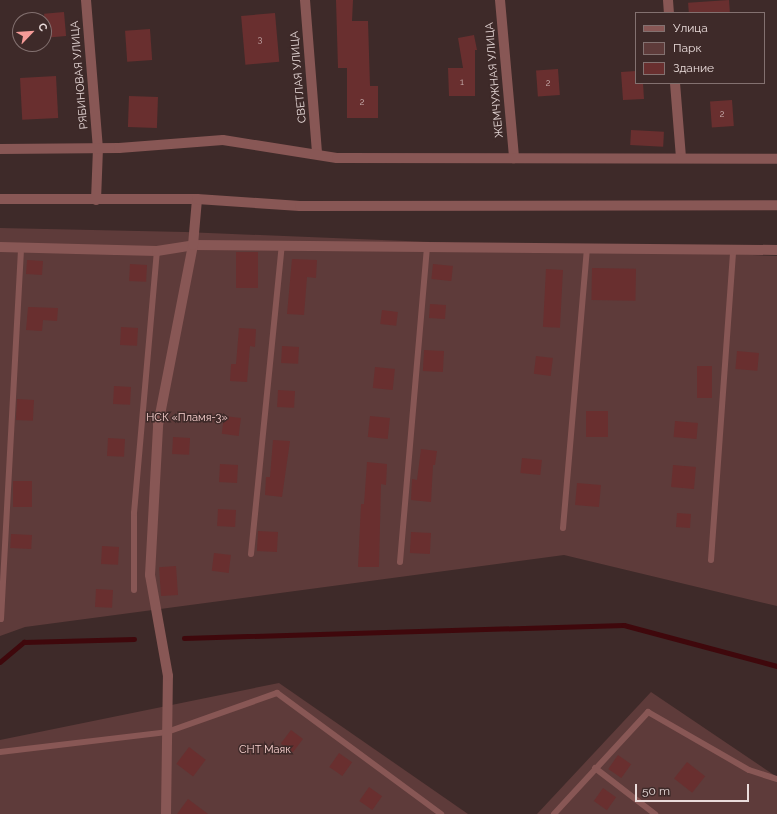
<!DOCTYPE html>
<meta charset="utf-8">
<style>
body{margin:0}
#map{position:relative;width:777px;height:814px;overflow:hidden;background:#3e2a29;font-family:Raleway,sans-serif}
div>[style]{position:absolute}
[style*='--x']{left:calc(var(--x)*1px);top:calc(var(--y)*1px);width:calc(var(--w)*1px);rotate:calc(var(--a)*1deg)}
.green>*{inset:0;background:#5e3b3a}
.stream>*{height:4.5px;margin:-2.25px;padding:0 2.25px;transform-origin:2.25px;border-radius:2.25px;background:#3f080c}
.building>*{inset:0;background:#692f2f;transform-origin:0 0}
.service>*{height:6px;margin:-3px;padding:0 3px;transform-origin:3px;border-radius:3px;background:#885755}
.minor>*{height:10px;margin:-5px;padding:0 5px;transform-origin:5px;border-radius:5px;background:#885755}
.tertiary>*{height:10px;margin:-5px;padding:0 5px;transform-origin:5px;border-radius:5px;background:#885755}
span{translate:-50% -50%;white-space:nowrap;text-align:center;line-height:1.15;-webkit-text-stroke:3px #3e2a29;paint-order:stroke}
.number-label{font-size:9px;color:#cab1b0}
.number-label span{-webkit-text-stroke-width:0}
.street-label{font-size:11px;color:#eadcdb}
.park-label{font-size:11px;color:#f9d1cf}
.legend{position:absolute;left:635px;top:12px;width:130px;height:72px;box-sizing:border-box;background:#3e2a29;border:1px solid #837170;margin:0;padding:5px 7px;list-style:none;font-size:12px;color:#eadcdb}
.legend li{display:flex;align-items:center;gap:8px;height:20px}
.legend b{width:20px;border:1px solid #837170}
.north{position:absolute;left:12px;top:12px;width:40px;height:40px;box-sizing:border-box;background:#3e2a29;border:1px solid #837170;border-radius:50%;rotate:65deg;font-size:11px;font-weight:700;line-height:16px;text-align:center;color:#eadcdb}
.north::after{content:'';display:block;margin:auto;width:14px;height:18px;background:#f59b98;clip-path:polygon(50% 0,100% 100%,50% 72%,0 100%)}
.scale{position:absolute;left:635px;top:784px;width:114px;height:18px;box-sizing:border-box;border:2px solid #eadcdb;border-top:0;padding-left:5px;font-size:12px;line-height:14px;white-space:nowrap;color:#eadcdb;-webkit-text-stroke:3px #3e2a29;paint-order:stroke}
</style>
<div id="map">
<div class="green">
<div style="clip-path:polygon(0 228px,185px 232px,777px 256px,777px 606px,564px 555px,25px 627px,0 636px)"></div>
<div style="clip-path:polygon(279px 683px,468px 814px,0 814px,0 740px)"></div>
<div style="clip-path:polygon(651px 692px,777px 777px,777px 814px,537px 814px)"></div>
</div>
<div class="stream">
<div style="--x:184;--y:638;--w:440;--a:-1.7"></div>
<div style="--x:624;--y:625;--w:158;--a:15"></div>
<div style="--x:0;--y:662;--w:31;--a:-40"></div>
<div style="--x:24;--y:642;--w:110;--a:-1.6"></div>
</div>
<div class="building">
<div style="clip-path:polygon(336px 0,353px 0,352px 21px,368px 21px,370px 86px,378px 86px,378px 118px,347px 118px,347px 68px,338px 68px)"></div>
<div style="left:729px;top:0;width:13px;height:41px;rotate:86deg"></div>
<div style="left:64px;top:12px;width:24px;height:20px;rotate:85deg"></div>
<div style="left:275px;top:13px;width:49px;height:34px;rotate:85deg"></div>
<div style="left:150px;top:29px;width:31px;height:25px;rotate:86deg"></div>
<div style="clip-path:polygon(474px 35px,477px 50px,475px 50px,475px 96px,449px 96px,448px 68px,463px 68px,458px 38px)"></div>
<div style="left:558px;top:69px;width:26px;height:22px;rotate:86deg"></div>
<div style="clip-path:polygon(636px 71px,636px 83px,643px 83px,644px 99px,623px 100px,621px 72px)"></div>
<div style="left:56px;top:76px;width:42px;height:36px;rotate:87deg"></div>
<div style="left:129px;top:96px;width:29px;height:31px;rotate:2deg"></div>
<div style="left:732px;top:100px;width:26px;height:22px;rotate:86deg"></div>
<div style="left:631px;top:130px;width:33px;height:15px;rotate:3deg"></div>
<div style="left:236px;top:252px;width:22px;height:36px"></div>
<div style="clip-path:polygon(292px 259px,317px 260px,316px 278px,307px 277px,304px 315px,287px 314px)"></div>
<div style="left:27px;top:260px;width:16px;height:14px;rotate:4deg"></div>
<div style="left:130px;top:264px;width:17px;height:17px;rotate:3deg"></div>
<div style="left:433px;top:264px;width:20px;height:15px;rotate:6deg"></div>
<div style="left:592px;top:268px;width:44px;height:32px;rotate:1deg"></div>
<div style="left:546px;top:269px;width:17px;height:58px;rotate:3deg"></div>
<div style="left:430px;top:304px;width:16px;height:14px;rotate:4deg"></div>
<div style="clip-path:polygon(28px 307px,58px 308px,57px 321px,43px 320px,42px 331px,26px 330px)"></div>
<div style="left:382px;top:310px;width:16px;height:14px;rotate:7deg"></div>
<div style="left:121px;top:327px;width:17px;height:18px;rotate:3deg"></div>
<div style="clip-path:polygon(239px 328px,256px 329px,255px 347px,250px 346px,247px 382px,230px 381px,231px 364px,236px 364px)"></div>
<div style="left:282px;top:346px;width:17px;height:17px;rotate:3deg"></div>
<div style="left:424px;top:350px;width:20px;height:21px;rotate:3deg"></div>
<div style="left:737px;top:351px;width:22px;height:18px;rotate:5deg"></div>
<div style="left:536px;top:356px;width:17px;height:18px;rotate:7deg"></div>
<div style="left:697px;top:366px;width:15px;height:32px"></div>
<div style="left:375px;top:367px;width:20px;height:21px;rotate:6deg"></div>
<div style="left:114px;top:386px;width:17px;height:18px;rotate:3deg"></div>
<div style="left:278px;top:390px;width:17px;height:17px;rotate:3deg"></div>
<div style="left:17px;top:399px;width:17px;height:21px;rotate:3deg"></div>
<div style="left:586px;top:411px;width:22px;height:26px"></div>
<div style="left:224px;top:416px;width:17px;height:18px;rotate:7deg"></div>
<div style="left:370px;top:416px;width:20px;height:21px;rotate:6deg"></div>
<div style="left:675px;top:421px;width:23px;height:16px;rotate:5deg"></div>
<div style="left:173px;top:437px;width:17px;height:17px;rotate:3deg"></div>
<div style="left:108px;top:438px;width:17px;height:18px;rotate:3deg"></div>
<div style="clip-path:polygon(273px 440px,290px 441px,282px 497px,265px 495px,266px 477px,270px 477px)"></div>
<div style="clip-path:polygon(421px 449px,437px 451px,435px 465px,433px 465px,431px 502px,411px 500px,412px 479px,417px 480px)"></div>
<div style="left:522px;top:458px;width:20px;height:15px;rotate:6deg"></div>
<div style="clip-path:polygon(367px 462px,387px 464px,386px 485px,381px 484px,379px 567px,358px 567px,361px 504px,364px 504px)"></div>
<div style="left:220px;top:464px;width:18px;height:18px;rotate:3deg"></div>
<div style="left:673px;top:465px;width:23px;height:22px;rotate:5deg"></div>
<div style="left:13px;top:481px;width:19px;height:26px"></div>
<div style="left:577px;top:483px;width:24px;height:22px;rotate:5deg"></div>
<div style="left:218px;top:509px;width:18px;height:17px;rotate:3deg"></div>
<div style="left:677px;top:513px;width:14px;height:14px;rotate:4deg"></div>
<div style="left:258px;top:531px;width:20px;height:20px;rotate:3deg"></div>
<div style="left:411px;top:532px;width:20px;height:21px;rotate:3deg"></div>
<div style="left:11px;top:534px;width:21px;height:14px;rotate:3deg"></div>
<div style="left:102px;top:546px;width:17px;height:18px;rotate:3deg"></div>
<div style="left:214px;top:553px;width:17px;height:18px;rotate:7deg"></div>
<div style="left:176px;top:566px;width:29px;height:17px;rotate:86deg"></div>
<div style="left:96px;top:589px;width:17px;height:18px;rotate:3deg"></div>
<div style="left:291px;top:730px;width:15px;height:17px;rotate:37deg"></div>
<div style="left:189px;top:747px;width:21px;height:21px;rotate:37deg"></div>
<div style="left:339px;top:753px;width:16px;height:17px;rotate:35deg"></div>
<div style="left:618px;top:755px;width:16px;height:17px;rotate:35deg"></div>
<div style="left:687px;top:762px;width:23px;height:21px;rotate:38deg"></div>
<div style="left:369px;top:787px;width:16px;height:17px;rotate:35deg"></div>
<div style="left:603px;top:788px;width:16px;height:16px;rotate:35deg"></div>
<div style="clip-path:polygon(188px 799px,208px 814px,177px 814px)"></div>
</div>
<div class="service">
<div style="--x:563;--y:528;--w:279;--a:-85.1"></div>
<div style="--x:251;--y:554;--w:311;--a:-84.3"></div>
<div style="--x:711;--y:560;--w:311;--a:-85.9"></div>
<div style="--x:400;--y:562;--w:315;--a:-85.1"></div>
<div style="--x:134;--y:590;--w:77;--a:-90"></div>
<div style="--x:134;--y:513;--w:263;--a:-85"></div>
<div style="--x:1;--y:619;--w:372;--a:-86.9"></div>
<div style="--x:0;--y:752;--w:168;--a:-6.8"></div>
<div style="--x:167;--y:732;--w:117;--a:-19.5"></div>
<div style="--x:277;--y:693;--w:204;--a:36.4"></div>
<div style="--x:595;--y:768;--w:76;--a:37.5"></div>
<div style="--x:554;--y:814;--w:139;--a:-47.3"></div>
<div style="--x:648;--y:712;--w:116;--a:29.9"></div>
<div style="--x:749;--y:770;--w:29;--a:18"></div>
</div>
<div class="minor">
<div style="--x:86;--y:0;--w:148;--a:85.4"></div>
<div style="--x:98;--y:148;--w:52;--a:92.2"></div>
<div style="--x:305;--y:0;--w:153;--a:85.5"></div>
<div style="--x:500;--y:0;--w:159;--a:84.9"></div>
<div style="--x:668;--y:0;--w:13;--a:86"></div>
<div style="--x:675;--y:83;--w:75;--a:85.4"></div>
<div style="--x:0;--y:149;--w:119;--a:-0.5"></div>
<div style="--x:119;--y:148;--w:104;--a:-4.4"></div>
<div style="--x:223;--y:140;--w:115;--a:9"></div>
<div style="--x:337;--y:158;--w:440;--a:0.1"></div>
<div style="--x:0;--y:247;--w:157;--a:1.5"></div>
<div style="--x:157;--y:251;--w:36;--a:-9"></div>
<div style="--x:193;--y:245;--w:584;--a:0.49"></div>
<div style="--x:166;--y:814;--w:138;--a:-89.2"></div>
<div style="--x:168;--y:676;--w:103;--a:-100.1"></div>
<div style="--x:150;--y:575;--w:150;--a:-86.9"></div>
<div style="--x:158;--y:425;--w:183;--a:-79"></div>
<div style="--x:193;--y:245;--w:46;--a:-85"></div>
</div>
<div class="tertiary">
<div style="--x:0;--y:199;--w:197;--a:0"></div>
<div style="--x:197;--y:199;--w:103;--a:3.9"></div>
<div style="--x:300;--y:206;--w:477;--a:-0.1"></div>
</div>
<div class="number-label">
<span style="left:260px;top:39px">3</span>
<span style="left:462px;top:82px">1</span>
<span style="left:548px;top:83px">2</span>
<span style="left:362px;top:102px">2</span>
<span style="left:722px;top:114px">2</span>
</div>
<div class="street-label">
<span style="left:80px;top:75px;rotate:-95deg">РЯБИНОВАЯ УЛИЦА</span>
<span style="left:299px;top:77px;rotate:-95deg">СВЕТЛАЯ УЛИЦА</span>
<span style="left:495px;top:80px;rotate:-95deg">ЖЕМЧУЖНАЯ УЛИЦА</span>
</div>
<div class="park-label">
<span style="left:187px;top:418px">НСК «Пламя-3»</span>
<span style="left:265px;top:750px">СНТ Маяк</span>
</div>
<ul class="legend">
<li><b style="height:5px;background:#885755"></b>Улица</li>
<li><b style="height:11px;background:#5e3b3a"></b>Парк</li>
<li><b style="height:11px;background:#692f2f"></b>Здание</li>
</ul>
<div class="north">С</div>
<div class="scale">50 m</div>
</div>
